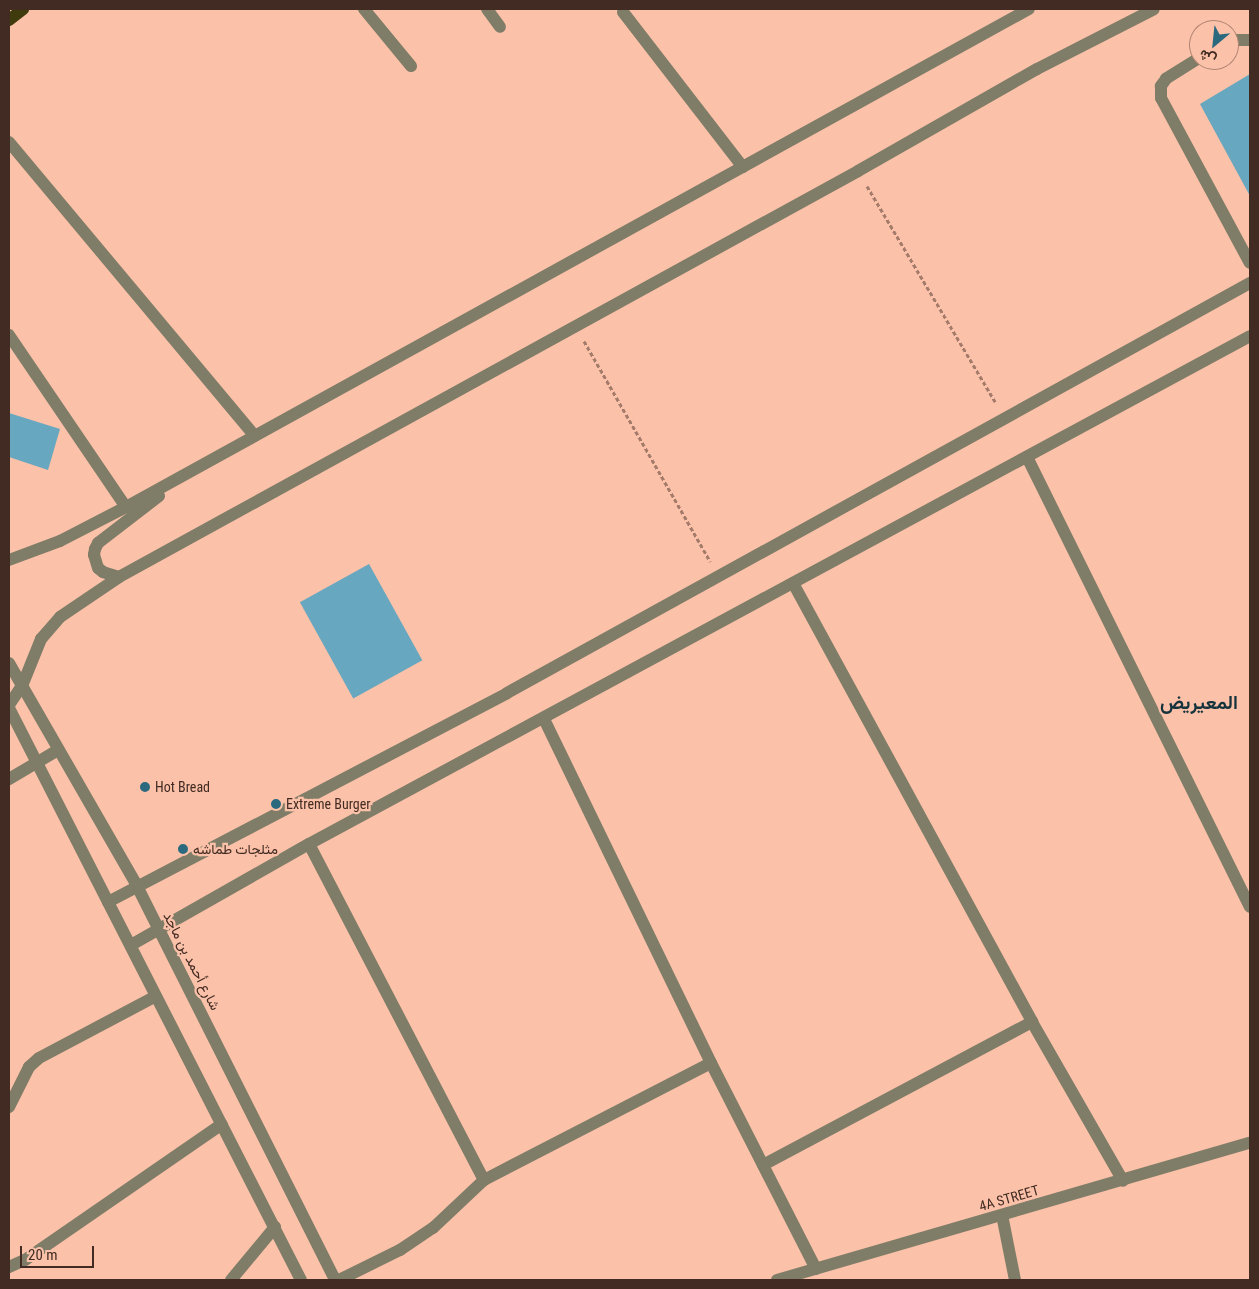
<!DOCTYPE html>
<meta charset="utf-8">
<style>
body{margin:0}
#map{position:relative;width:1259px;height:1289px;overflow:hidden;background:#fbc1a9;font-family:"Roboto Condensed",Vazirmatn,sans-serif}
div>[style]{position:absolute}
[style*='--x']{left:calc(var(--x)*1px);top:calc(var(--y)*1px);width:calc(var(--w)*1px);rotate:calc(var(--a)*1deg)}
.building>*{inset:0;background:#67a7bf;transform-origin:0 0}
.path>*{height:3px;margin-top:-1.5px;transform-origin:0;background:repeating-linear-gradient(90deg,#a47b6a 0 4px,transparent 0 6.5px)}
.minor>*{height:12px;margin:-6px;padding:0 6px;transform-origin:6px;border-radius:6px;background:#7f7d67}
.major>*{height:12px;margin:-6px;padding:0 6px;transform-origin:6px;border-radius:6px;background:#3f3b0d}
.dots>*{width:14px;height:14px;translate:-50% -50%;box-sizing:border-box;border:2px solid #fbc1a9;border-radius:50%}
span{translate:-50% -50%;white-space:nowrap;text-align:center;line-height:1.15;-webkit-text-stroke:4.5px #fbc1a9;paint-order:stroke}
.poi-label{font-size:14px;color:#422b22}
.left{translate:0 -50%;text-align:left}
.street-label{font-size:14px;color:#422b22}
.district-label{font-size:19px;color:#15333d;font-weight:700}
.frame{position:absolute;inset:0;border:10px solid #422b22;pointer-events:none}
.north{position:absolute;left:1189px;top:20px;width:50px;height:50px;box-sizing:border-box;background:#fbc1a9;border:1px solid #b18573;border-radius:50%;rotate:208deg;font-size:14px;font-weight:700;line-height:20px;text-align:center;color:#422b22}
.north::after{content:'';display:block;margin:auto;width:18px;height:22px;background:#2a697e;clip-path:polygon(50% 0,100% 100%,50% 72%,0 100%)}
.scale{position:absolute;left:20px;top:1246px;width:74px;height:22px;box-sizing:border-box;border:2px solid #422b22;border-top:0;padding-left:6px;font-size:15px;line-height:18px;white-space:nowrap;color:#422b22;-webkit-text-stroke:4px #fbc1a9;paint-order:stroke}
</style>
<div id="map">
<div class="building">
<div style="clip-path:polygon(1250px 74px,1250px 196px,1200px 104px)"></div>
<div style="clip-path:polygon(9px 413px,60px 429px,48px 470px,9px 457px)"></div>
<div style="left:369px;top:564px;width:110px;height:79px;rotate:61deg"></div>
</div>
<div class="path">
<div style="--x:867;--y:186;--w:251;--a:59.3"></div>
<div style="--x:584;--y:341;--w:254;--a:60.2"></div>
</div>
<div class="minor">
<div style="--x:364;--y:9;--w:74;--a:50.5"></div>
<div style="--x:487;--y:9;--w:22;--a:54"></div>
<div style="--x:623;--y:12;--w:196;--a:52.3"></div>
<div style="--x:1229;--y:40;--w:21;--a:0"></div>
<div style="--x:1199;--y:58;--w:39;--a:148"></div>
<div style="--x:1166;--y:79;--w:9;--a:126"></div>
<div style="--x:1161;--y:86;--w:12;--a:90"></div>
<div style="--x:1161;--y:98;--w:187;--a:61.7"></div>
<div style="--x:9;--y:142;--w:383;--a:50.1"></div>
<div style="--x:9;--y:335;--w:208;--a:55.8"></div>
<div style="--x:1027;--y:457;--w:502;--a:63.64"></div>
<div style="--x:9;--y:560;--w:54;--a:-20.4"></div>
<div style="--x:60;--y:541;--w:74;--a:-27.3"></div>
<div style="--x:126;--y:507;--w:1031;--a:-28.88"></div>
<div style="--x:119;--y:577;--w:17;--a:-163"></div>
<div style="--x:103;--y:572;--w:6;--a:-141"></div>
<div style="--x:98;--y:568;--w:14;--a:-107"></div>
<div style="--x:94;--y:555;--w:6;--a:-81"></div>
<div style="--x:95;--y:549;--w:7;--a:-63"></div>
<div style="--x:98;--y:543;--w:77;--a:-37.6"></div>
<div style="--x:793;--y:583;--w:500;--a:61.4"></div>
<div style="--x:1032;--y:1022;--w:183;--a:60.2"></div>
<div style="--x:9;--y:663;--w:257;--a:60.1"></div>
<div style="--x:137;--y:886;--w:441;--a:63.3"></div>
<div style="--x:9;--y:705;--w:23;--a:-56"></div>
<div style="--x:22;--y:686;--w:51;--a:-68"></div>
<div style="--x:41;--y:639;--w:29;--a:-49"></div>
<div style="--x:60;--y:617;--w:71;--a:-34.1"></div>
<div style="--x:119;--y:577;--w:843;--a:-28.78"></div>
<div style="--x:858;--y:171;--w:206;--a:-29.7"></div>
<div style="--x:1037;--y:69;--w:131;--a:-27.1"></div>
<div style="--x:9;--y:708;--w:642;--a:62.96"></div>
<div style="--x:544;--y:719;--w:382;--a:64.1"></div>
<div style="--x:711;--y:1063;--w:231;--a:63"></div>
<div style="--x:9;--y:779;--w:57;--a:-30.6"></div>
<div style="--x:309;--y:844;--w:379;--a:62.5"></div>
<div style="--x:108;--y:902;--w:450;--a:-27.6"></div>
<div style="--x:507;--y:693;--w:849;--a:-28.89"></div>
<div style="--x:131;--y:945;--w:205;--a:-29.6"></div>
<div style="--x:309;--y:844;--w:1069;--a:-28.36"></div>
<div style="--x:9;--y:1107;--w:45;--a:-63.4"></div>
<div style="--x:29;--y:1067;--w:13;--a:-42"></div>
<div style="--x:39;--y:1058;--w:132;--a:-27.9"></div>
<div style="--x:763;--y:1165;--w:305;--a:-28"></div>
<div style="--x:1002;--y:1215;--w:66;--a:78.7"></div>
<div style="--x:9;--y:1267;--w:17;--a:-24"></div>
<div style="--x:25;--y:1260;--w:239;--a:-34.6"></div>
<div style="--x:231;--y:1280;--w:69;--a:-50.3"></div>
<div style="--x:339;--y:1280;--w:68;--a:-26.2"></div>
<div style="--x:400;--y:1250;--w:40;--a:-34"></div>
<div style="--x:433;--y:1228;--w:70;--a:-43.3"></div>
<div style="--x:484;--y:1180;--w:255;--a:-27.3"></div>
<div style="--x:777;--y:1280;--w:492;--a:-16.2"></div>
</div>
<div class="major">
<div style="--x:9;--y:20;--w:18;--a:-38"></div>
</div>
<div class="dots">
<div style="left:145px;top:787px;background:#2a697e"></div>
<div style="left:276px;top:804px;background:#2a697e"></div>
<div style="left:183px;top:849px;background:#2a697e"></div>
</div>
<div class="poi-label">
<span class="left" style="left:155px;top:787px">Hot Bread</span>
<span class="left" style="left:286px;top:804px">Extreme Burger</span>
<span class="left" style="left:193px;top:849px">مثلجات طماشه</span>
</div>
<div class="street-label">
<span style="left:192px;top:961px;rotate:63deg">شارع أحمد بن ماجد</span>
<span style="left:1009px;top:1198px;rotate:-16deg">4A STREET</span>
</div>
<div class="district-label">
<span style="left:1199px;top:703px">المعيريض</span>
</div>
<div class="frame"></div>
<div class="north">ش</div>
<div class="scale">20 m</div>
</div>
